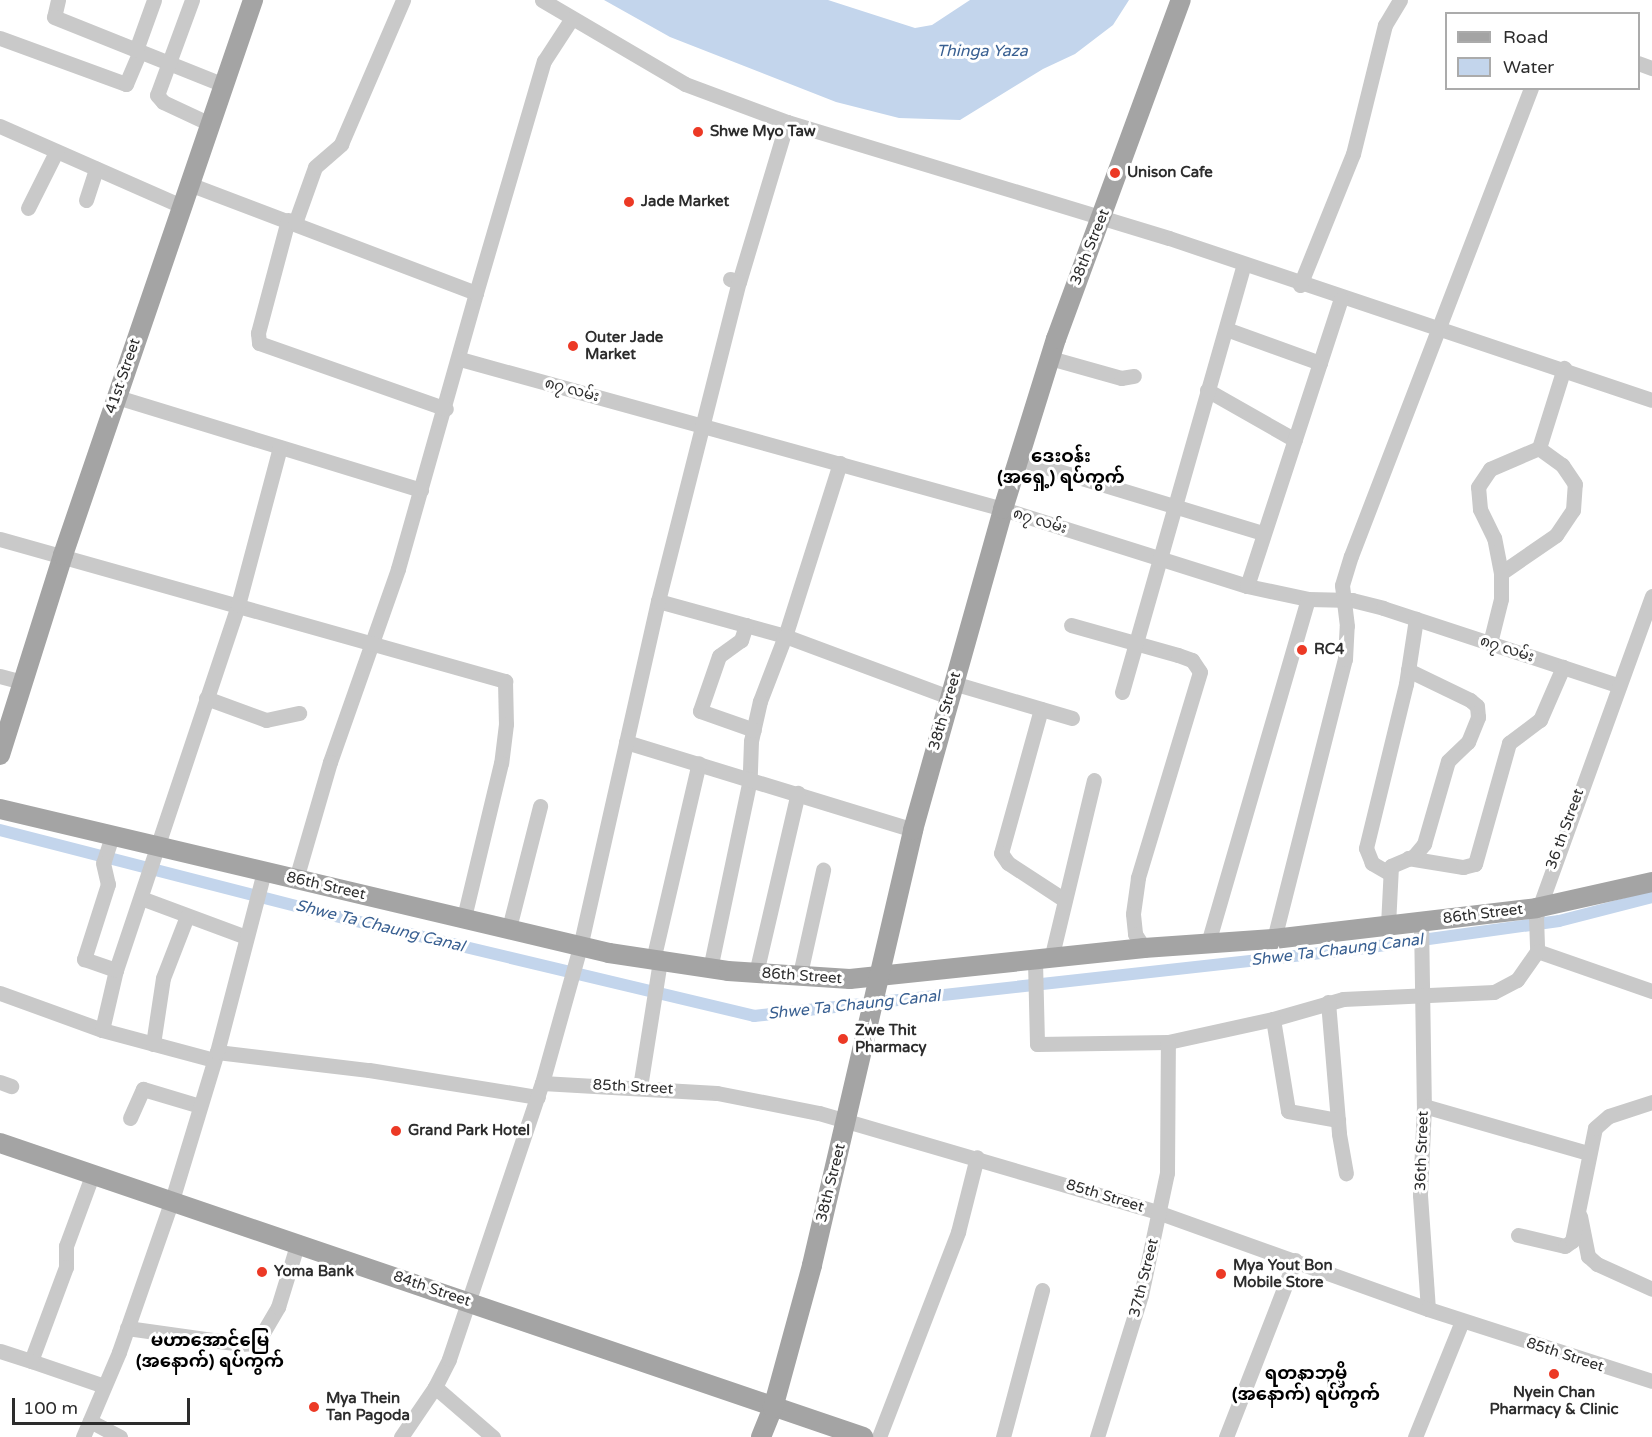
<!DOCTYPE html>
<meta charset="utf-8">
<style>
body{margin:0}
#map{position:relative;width:1652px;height:1437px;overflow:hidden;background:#fff;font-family:"Varela Round","Noto Sans Myanmar",sans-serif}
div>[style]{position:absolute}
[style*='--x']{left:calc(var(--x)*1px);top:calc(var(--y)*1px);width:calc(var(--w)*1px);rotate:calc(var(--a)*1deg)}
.water>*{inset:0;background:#c3d5ec}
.canal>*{height:12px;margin:-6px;padding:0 6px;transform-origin:6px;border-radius:6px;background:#c3d5ec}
.minor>*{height:15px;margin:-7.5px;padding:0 7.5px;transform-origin:7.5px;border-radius:7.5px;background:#c9c9c9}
.major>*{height:20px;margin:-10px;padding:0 10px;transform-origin:10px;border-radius:10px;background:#a4a4a4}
.dots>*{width:16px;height:16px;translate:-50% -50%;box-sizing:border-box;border:3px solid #fff;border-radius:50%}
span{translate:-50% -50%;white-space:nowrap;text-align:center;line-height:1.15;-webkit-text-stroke:6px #fff;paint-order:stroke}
.poi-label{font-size:15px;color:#2c2c2c;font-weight:700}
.left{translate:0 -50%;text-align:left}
.street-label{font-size:15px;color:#2c2c2c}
.water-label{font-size:16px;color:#385f91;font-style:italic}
.quarter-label{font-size:18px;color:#000;font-weight:700}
.legend{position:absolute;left:1445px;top:12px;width:195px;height:78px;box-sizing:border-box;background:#fff;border:2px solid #ababab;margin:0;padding:8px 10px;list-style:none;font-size:18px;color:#2c2c2c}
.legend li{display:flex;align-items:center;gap:12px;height:30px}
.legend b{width:30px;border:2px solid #ababab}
.scale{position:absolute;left:12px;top:1398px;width:178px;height:27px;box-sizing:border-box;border:3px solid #2c2c2c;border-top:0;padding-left:8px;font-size:18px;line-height:21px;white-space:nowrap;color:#2c2c2c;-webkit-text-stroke:4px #fff;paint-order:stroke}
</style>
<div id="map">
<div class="water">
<div style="clip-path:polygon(604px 0,828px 0,915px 28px,932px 25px,970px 0,1129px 0,1113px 25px,1075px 54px,1043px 69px,960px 120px,899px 118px,836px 102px,670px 37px)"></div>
</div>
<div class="canal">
<div style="--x:0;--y:830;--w:346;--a:14.4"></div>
<div style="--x:335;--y:916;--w:431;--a:13.4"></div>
<div style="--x:754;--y:1016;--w:607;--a:-6.34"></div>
<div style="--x:1357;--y:949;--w:204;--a:-7.9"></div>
<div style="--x:1559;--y:921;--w:96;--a:-14.5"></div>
</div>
<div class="minor">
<div style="--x:58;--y:0;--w:17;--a:103"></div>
<div style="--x:54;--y:17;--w:183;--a:21.8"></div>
<div style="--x:192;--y:0;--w:101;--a:110.2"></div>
<div style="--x:157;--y:95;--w:9;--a:49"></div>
<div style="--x:163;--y:102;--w:52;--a:25.1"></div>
<div style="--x:542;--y:0;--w:166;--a:30.4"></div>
<div style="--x:685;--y:84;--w:109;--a:20.4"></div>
<div style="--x:787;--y:122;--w:399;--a:16.9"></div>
<div style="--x:1169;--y:238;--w:509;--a:18.54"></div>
<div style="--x:0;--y:38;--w:134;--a:20.1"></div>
<div style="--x:126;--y:84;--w:36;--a:-67"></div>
<div style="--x:136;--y:50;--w:53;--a:-70.2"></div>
<div style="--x:1638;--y:63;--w:15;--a:20"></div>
<div style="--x:0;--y:126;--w:198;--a:23.8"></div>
<div style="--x:189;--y:184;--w:307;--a:20.8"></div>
<div style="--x:476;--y:293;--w:287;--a:105.8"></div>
<div style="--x:398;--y:569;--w:205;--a:109.4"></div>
<div style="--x:330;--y:762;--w:122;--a:106.2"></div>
<div style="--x:86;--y:200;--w:33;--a:-72"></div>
<div style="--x:28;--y:208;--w:63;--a:-63.4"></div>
<div style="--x:288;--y:220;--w:117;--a:104.9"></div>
<div style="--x:258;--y:333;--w:10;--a:84"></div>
<div style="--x:259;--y:343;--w:198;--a:19.4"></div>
<div style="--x:295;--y:223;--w:59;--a:-70.3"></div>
<div style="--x:315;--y:167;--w:35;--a:-41"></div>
<div style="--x:341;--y:144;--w:157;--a:-66.7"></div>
<div style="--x:730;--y:279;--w:9;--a:18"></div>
<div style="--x:739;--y:282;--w:167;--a:-73.3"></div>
<div style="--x:1300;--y:285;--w:141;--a:-68"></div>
<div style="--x:1353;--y:154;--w:133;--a:-76.1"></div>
<div style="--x:1385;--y:25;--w:29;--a:-59"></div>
<div style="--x:476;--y:293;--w:242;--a:-73.7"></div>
<div style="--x:544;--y:61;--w:51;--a:-56.9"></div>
<div style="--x:1226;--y:329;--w:100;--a:19.9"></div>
<div style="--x:1050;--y:358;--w:74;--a:15.7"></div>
<div style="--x:1121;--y:378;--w:13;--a:-9"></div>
<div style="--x:460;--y:359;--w:563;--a:15.44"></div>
<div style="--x:1003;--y:509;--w:256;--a:17.5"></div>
<div style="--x:1247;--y:586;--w:62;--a:12"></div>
<div style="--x:1308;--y:599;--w:44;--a:1.3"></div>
<div style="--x:1352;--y:600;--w:32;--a:14"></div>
<div style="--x:1383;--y:608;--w:246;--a:18.2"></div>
<div style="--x:1207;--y:390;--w:101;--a:29.6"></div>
<div style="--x:117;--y:397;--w:318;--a:17"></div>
<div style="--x:1019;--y:459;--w:255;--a:16.9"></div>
<div style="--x:840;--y:463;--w:182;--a:107.6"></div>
<div style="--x:785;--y:636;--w:175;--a:20.4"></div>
<div style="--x:0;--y:539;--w:525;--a:15.71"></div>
<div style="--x:505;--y:681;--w:43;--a:88.7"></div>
<div style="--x:506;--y:724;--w:39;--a:97"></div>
<div style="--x:501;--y:763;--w:158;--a:103.5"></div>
<div style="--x:1501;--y:573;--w:67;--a:-34.6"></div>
<div style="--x:1556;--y:535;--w:30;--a:-56"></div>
<div style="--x:1573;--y:510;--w:26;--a:-86"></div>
<div style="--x:1575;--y:484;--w:23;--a:-124"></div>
<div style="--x:1562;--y:465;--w:29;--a:-144"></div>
<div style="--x:1247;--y:586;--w:302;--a:-71.9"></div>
<div style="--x:1652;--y:596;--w:341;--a:109.9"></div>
<div style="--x:1536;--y:917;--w:34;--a:88"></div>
<div style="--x:1537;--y:951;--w:122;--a:19.2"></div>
<div style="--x:658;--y:601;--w:132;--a:15.4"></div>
<div style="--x:785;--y:636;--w:70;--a:111"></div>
<div style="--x:760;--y:701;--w:41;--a:102.7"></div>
<div style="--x:751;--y:741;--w:38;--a:92"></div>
<div style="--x:750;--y:779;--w:194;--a:101.9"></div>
<div style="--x:746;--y:625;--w:16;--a:108"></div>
<div style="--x:741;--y:640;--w:27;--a:144"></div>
<div style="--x:719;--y:656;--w:58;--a:109.1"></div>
<div style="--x:700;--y:711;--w:57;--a:19.4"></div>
<div style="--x:1071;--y:625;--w:111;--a:15.7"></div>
<div style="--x:1178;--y:655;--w:15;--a:20"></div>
<div style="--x:1192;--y:660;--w:14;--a:56"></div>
<div style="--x:1200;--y:672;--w:215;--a:106.8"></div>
<div style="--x:1138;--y:878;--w:36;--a:98"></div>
<div style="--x:1133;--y:914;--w:20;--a:84"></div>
<div style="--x:1135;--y:934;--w:17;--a:57"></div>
<div style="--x:1490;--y:643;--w:45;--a:-76"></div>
<div style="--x:1501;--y:599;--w:26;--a:-90"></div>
<div style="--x:1501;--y:573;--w:36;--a:-101"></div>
<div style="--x:1494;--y:538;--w:32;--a:-116"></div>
<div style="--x:1480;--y:509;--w:22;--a:-95"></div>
<div style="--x:1478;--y:487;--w:22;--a:-56"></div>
<div style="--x:1490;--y:469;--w:53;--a:-23.2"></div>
<div style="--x:1539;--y:448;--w:84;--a:-72.6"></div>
<div style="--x:0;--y:676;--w:24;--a:15"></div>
<div style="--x:953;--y:683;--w:124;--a:16.4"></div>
<div style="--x:1122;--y:692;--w:445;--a:-74.1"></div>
<div style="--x:206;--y:698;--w:64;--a:20.1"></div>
<div style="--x:266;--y:720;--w:34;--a:-12"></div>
<div style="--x:1041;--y:709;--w:149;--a:105.5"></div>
<div style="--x:1001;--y:853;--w:12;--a:55"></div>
<div style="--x:1008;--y:863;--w:66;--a:33.2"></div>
<div style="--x:626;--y:742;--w:300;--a:17"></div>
<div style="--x:112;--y:836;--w:28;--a:108"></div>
<div style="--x:103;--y:863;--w:22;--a:77"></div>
<div style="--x:108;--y:884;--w:79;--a:107.7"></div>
<div style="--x:84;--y:959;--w:34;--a:19"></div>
<div style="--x:1408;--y:858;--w:56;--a:9.3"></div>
<div style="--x:1463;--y:867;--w:12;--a:-14"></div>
<div style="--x:1475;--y:864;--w:126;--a:-74.3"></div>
<div style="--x:1509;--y:743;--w:39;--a:-37"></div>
<div style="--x:1540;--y:720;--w:58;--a:-66.5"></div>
<div style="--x:1389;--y:873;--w:20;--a:-150"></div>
<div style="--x:1372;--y:863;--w:16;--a:-112"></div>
<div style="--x:1366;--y:848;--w:169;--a:-76.3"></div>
<div style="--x:1406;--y:684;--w:66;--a:-81.3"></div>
<div style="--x:141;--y:898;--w:112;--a:20.4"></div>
<div style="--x:1421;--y:921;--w:185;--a:89.1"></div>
<div style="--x:1424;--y:1106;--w:89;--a:92.6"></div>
<div style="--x:1420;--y:1195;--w:114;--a:86"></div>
<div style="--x:1388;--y:925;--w:59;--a:-87.1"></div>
<div style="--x:1391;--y:866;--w:25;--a:-23"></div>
<div style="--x:1414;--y:856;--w:16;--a:-50"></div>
<div style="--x:1424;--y:844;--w:86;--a:-73.9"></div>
<div style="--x:1448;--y:761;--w:28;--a:-44"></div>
<div style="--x:1468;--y:742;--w:27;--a:-68"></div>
<div style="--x:1478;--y:717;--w:11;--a:-95"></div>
<div style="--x:1477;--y:706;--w:9;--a:-139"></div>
<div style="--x:1470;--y:700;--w:69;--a:-154.2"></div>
<div style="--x:509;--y:928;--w:126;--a:-75.7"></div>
<div style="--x:1274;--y:939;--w:289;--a:-75.8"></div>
<div style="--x:1345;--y:659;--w:33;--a:-87"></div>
<div style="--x:1347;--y:626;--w:41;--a:-97"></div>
<div style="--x:1342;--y:585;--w:30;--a:-73"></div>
<div style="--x:1351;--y:556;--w:501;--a:-68.96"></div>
<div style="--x:1208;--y:943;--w:358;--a:-73.8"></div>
<div style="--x:1051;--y:959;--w:184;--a:-76.5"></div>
<div style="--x:653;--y:960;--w:202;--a:-76.9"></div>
<div style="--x:1035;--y:961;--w:83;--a:88.6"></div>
<div style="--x:1037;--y:1044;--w:131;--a:-0.9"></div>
<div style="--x:1168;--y:1042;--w:107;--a:-12.4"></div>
<div style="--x:1273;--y:1019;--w:73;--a:-15.9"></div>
<div style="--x:1343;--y:999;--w:151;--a:-2.7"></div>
<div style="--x:1494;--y:992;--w:26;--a:-28"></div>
<div style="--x:1517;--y:980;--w:35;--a:-55"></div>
<div style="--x:756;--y:973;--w:185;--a:-76.9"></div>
<div style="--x:800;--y:974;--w:107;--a:-77.5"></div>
<div style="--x:0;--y:993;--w:109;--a:19.9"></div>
<div style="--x:102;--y:1030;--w:116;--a:15"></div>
<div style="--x:1328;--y:1002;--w:132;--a:85.2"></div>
<div style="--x:1339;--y:1134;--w:40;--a:80"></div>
<div style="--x:1273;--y:1019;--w:93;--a:80.7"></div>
<div style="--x:1288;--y:1111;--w:51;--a:10.2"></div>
<div style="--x:102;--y:1030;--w:62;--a:-76.9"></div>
<div style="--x:116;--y:970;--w:385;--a:-71.5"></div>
<div style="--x:238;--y:605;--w:163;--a:-75.1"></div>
<div style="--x:153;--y:1044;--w:67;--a:-81.4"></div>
<div style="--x:163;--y:978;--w:66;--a:-68.8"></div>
<div style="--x:217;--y:1052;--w:153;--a:6.8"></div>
<div style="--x:369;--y:1070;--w:171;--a:9.1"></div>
<div style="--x:0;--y:1082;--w:12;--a:20"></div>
<div style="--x:542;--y:1083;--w:175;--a:3.3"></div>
<div style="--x:717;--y:1093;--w:104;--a:11.1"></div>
<div style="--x:819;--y:1113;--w:355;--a:16.3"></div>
<div style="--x:1160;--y:1213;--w:285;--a:19.7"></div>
<div style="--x:1428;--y:1309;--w:235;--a:17.8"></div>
<div style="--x:640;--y:1087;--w:128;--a:-81"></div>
<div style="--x:1424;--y:1106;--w:171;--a:16"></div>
<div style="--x:130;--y:1118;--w:32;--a:-66"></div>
<div style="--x:143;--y:1089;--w:59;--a:16.6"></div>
<div style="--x:93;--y:1173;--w:78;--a:110.3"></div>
<div style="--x:66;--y:1246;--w:21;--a:90"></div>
<div style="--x:66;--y:1267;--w:100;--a:110.4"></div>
<div style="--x:31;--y:1361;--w:77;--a:18.9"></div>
<div style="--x:1580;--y:1216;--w:41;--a:78.7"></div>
<div style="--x:1588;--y:1256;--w:12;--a:42"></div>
<div style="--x:1597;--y:1264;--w:60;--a:24.4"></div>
<div style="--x:1518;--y:1235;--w:48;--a:13.2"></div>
<div style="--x:1565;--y:1246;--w:9;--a:-36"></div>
<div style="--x:1572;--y:1241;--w:115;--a:-78.5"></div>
<div style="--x:1595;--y:1128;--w:18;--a:-41"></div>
<div style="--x:1609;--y:1116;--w:45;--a:-18"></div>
<div style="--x:127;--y:1328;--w:115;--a:8"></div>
<div style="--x:241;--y:1344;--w:16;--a:-4"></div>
<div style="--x:257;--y:1343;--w:42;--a:-59.7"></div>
<div style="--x:278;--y:1307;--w:68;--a:-72.9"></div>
<div style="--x:0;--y:1351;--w:33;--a:18"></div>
<div style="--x:435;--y:1387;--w:77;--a:40.8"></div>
<div style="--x:90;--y:1421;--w:34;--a:28"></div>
<div style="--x:83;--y:1437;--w:92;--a:-67"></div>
<div style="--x:119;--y:1352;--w:161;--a:-70.8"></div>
<div style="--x:172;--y:1200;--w:155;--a:-73.1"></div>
<div style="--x:217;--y:1052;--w:186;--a:-75.4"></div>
<div style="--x:401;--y:1437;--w:60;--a:-55.8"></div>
<div style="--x:435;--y:1387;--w:31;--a:-63"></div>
<div style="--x:449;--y:1359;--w:291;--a:-71.4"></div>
<div style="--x:542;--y:1083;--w:141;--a:-74.4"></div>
<div style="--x:580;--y:947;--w:355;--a:-77.3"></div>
<div style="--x:658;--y:601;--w:329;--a:-75.8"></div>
<div style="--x:879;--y:1437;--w:220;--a:-68.9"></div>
<div style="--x:958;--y:1232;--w:77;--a:-75.8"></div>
<div style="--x:1003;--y:1437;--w:152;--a:-75.1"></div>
<div style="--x:1097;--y:1437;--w:149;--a:-72.8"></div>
<div style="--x:1141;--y:1295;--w:125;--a:-78"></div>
<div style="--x:1167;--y:1173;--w:131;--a:-89.6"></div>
<div style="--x:1226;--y:1437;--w:190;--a:-68.7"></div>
<div style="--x:1415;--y:1437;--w:125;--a:-67.9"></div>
</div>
<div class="major">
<div style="--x:0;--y:755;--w:210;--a:-72.5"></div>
<div style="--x:63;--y:555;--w:587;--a:-71.1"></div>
<div style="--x:0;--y:809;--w:626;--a:13.3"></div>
<div style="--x:609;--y:953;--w:120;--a:8.6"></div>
<div style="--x:728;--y:971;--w:122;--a:3.8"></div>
<div style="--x:850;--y:979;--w:296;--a:-6"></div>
<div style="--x:1144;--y:948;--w:130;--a:-4"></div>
<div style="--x:1274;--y:939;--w:264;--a:-6.7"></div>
<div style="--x:1536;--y:908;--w:119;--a:-12.6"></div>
<div style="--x:0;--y:1143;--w:912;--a:18.81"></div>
<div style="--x:761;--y:1437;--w:31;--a:-68"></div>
<div style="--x:773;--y:1408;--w:148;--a:-74.7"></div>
<div style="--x:812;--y:1265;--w:447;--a:-76.9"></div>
<div style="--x:913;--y:830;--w:333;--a:-74.3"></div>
<div style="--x:1003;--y:509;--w:178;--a:-72.7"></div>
<div style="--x:1056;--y:339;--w:361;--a:-69.8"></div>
</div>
<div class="dots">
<div style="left:698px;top:132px;background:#ec3925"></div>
<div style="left:1115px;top:173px;background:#ec3925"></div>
<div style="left:629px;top:202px;background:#ec3925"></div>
<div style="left:573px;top:346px;background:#ec3925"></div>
<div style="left:1302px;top:650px;background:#ec3925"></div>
<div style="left:843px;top:1039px;background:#ec3925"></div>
<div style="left:396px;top:1131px;background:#ec3925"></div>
<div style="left:262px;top:1272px;background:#ec3925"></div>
<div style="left:1221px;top:1274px;background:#ec3925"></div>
<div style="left:1554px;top:1374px;background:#ec3925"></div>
<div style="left:314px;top:1407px;background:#ec3925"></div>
</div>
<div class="poi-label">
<span class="left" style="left:710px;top:132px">Shwe Myo Taw</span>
<span class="left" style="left:1127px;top:173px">Unison Cafe</span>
<span class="left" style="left:641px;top:202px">Jade Market</span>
<span class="left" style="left:585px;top:346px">Outer Jade<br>Market</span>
<span class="left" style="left:1314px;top:650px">RC4</span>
<span class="left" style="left:855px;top:1039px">Zwe Thit<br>Pharmacy</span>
<span class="left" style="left:408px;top:1131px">Grand Park Hotel</span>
<span class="left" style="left:1233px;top:1274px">Mya Yout Bon<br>Mobile Store</span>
<span class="left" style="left:274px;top:1272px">Yoma Bank</span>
<span style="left:1554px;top:1401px">Nyein Chan<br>Pharmacy &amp; Clinic</span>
<span class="left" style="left:326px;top:1407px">Mya Thein<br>Tan Pagoda</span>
</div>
<div class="street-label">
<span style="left:1090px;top:247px;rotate:-68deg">38th Street</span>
<span style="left:123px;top:376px;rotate:-71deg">41st Street</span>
<span style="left:572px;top:390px;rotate:15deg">၈၇ လမ်း</span>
<span style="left:1040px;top:521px;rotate:17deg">၈၇ လမ်း</span>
<span style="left:1507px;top:649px;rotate:18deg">၈၇ လမ်း</span>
<span style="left:945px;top:711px;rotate:-74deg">38th Street</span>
<span style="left:1565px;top:829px;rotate:-70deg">36 th Street</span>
<span style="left:326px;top:886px;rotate:13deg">86th Street</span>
<span style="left:1483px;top:914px;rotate:-7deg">86th Street</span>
<span style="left:802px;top:976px;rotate:4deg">86th Street</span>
<span style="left:633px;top:1087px;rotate:3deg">85th Street</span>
<span style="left:1422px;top:1151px;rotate:-88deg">36th Street</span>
<span style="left:831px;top:1183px;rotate:-76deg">38th Street</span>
<span style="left:1105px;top:1196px;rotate:17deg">85th Street</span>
<span style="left:1144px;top:1278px;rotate:-76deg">37th Street</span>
<span style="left:432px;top:1289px;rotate:19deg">84th Street</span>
<span style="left:1565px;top:1355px;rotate:18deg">85th Street</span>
</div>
<div class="water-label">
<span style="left:982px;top:51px">Thinga Yaza</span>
<span style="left:380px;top:926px;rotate:14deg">Shwe Ta Chaung Canal</span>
<span style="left:1337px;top:950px;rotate:-7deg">Shwe Ta Chaung Canal</span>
<span style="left:854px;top:1005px;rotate:-6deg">Shwe Ta Chaung Canal</span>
</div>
<div class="quarter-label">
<span style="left:1061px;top:467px">ဒေးဝန်း<br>(အရှေ့) ရပ်ကွက်</span>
<span style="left:210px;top:1351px">မဟာအောင်မြေ<br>(အနောက်) ရပ်ကွက်</span>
<span style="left:1306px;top:1384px">ရတနာဘုမ္မိ<br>(အနောက်) ရပ်ကွက်</span>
</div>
<ul class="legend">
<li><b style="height:8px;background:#a4a4a4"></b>Road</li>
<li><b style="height:16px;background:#c3d5ec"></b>Water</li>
</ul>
<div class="scale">100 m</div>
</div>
